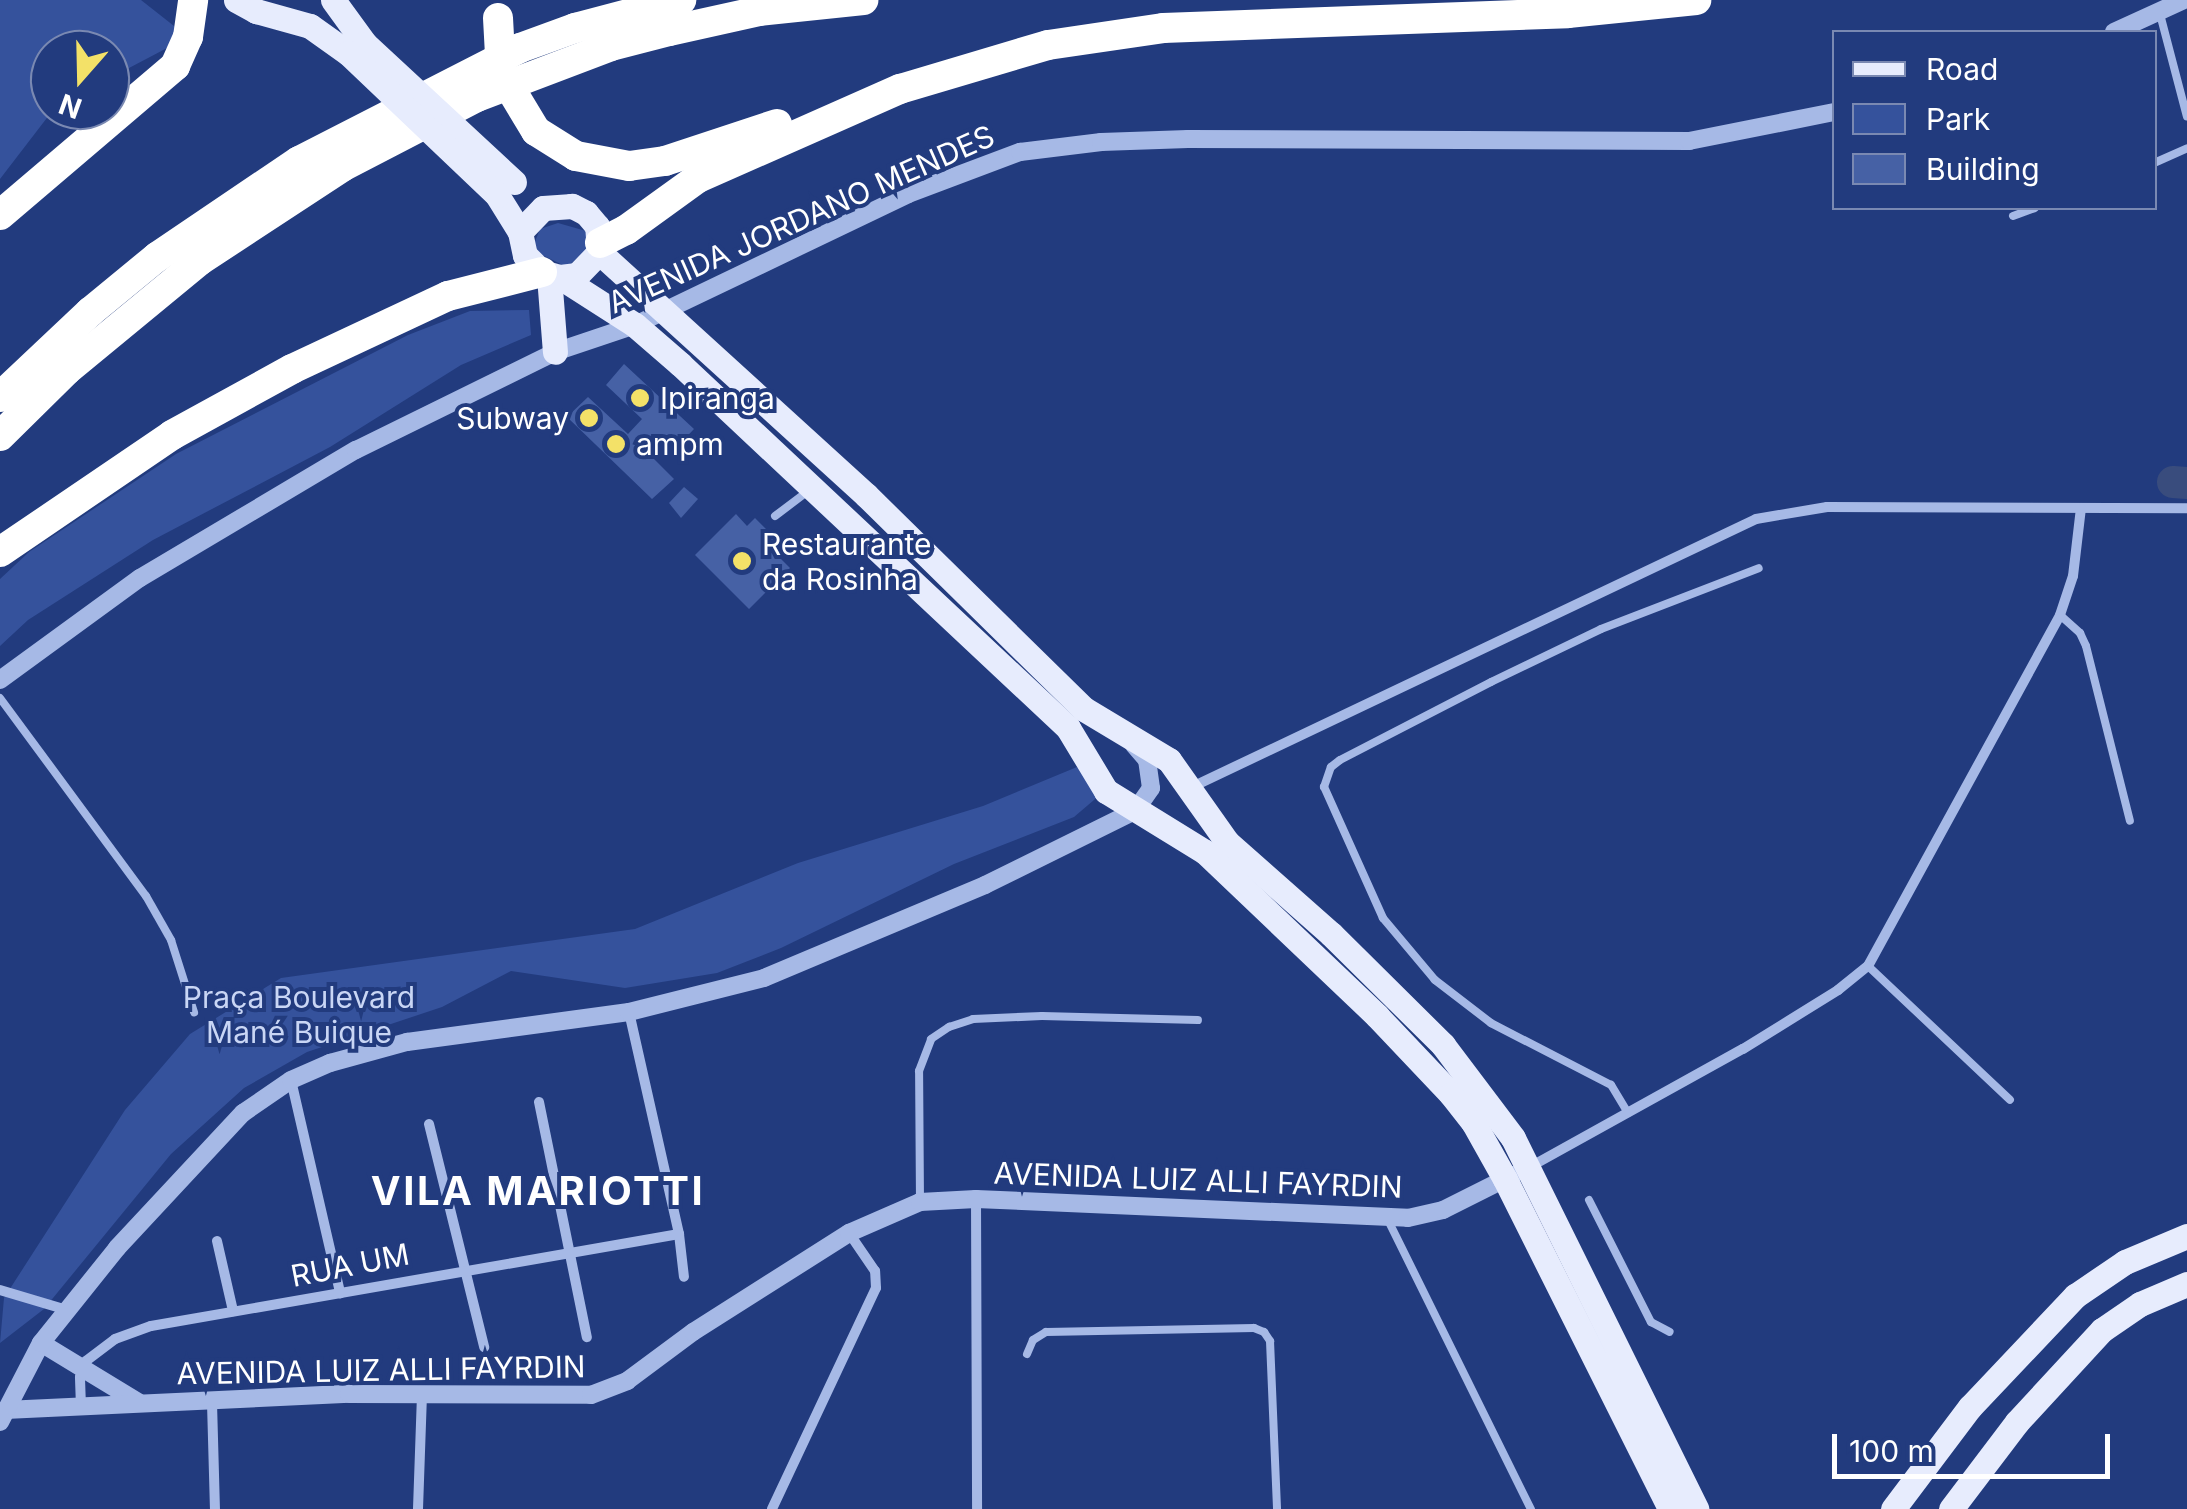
<!DOCTYPE html>
<meta charset="utf-8">
<style>
body{margin:0}
#map{position:relative;width:2187px;height:1509px;overflow:hidden;background:#223b7e;font-family:Inter,sans-serif}
div>[style]{position:absolute}
[style*='--x']{left:calc(var(--x)*1px);top:calc(var(--y)*1px);width:calc(var(--w)*1px);rotate:calc(var(--a)*1deg)}
.green>*{inset:0;background:#35529c}
.river>*{height:32px;margin:-16px;padding:0 16px;transform-origin:16px;border-radius:16px;background:#394c7d}
.building>*{inset:0;background:#4661a5}
.service>*{height:8px;margin:-4px;padding:0 4px;transform-origin:4px;border-radius:4px;background:#a6b9e6}
.minor>*{height:10px;margin:-5px;padding:0 5px;transform-origin:5px;border-radius:5px;background:#a6b9e6}
.tertiary>*{height:18px;margin:-9px;padding:0 9px;transform-origin:9px;border-radius:9px;background:#a6b9e6}
.primary>*{height:25px;margin:-12.5px;padding:0 12.5px;transform-origin:12.5px;border-radius:12.5px;background:#e7ecfd}
.motorway>*{height:30px;margin:-15px;padding:0 15px;transform-origin:15px;border-radius:15px;background:#fff}
.primary-bridge>*{height:25px;margin:-12.5px;padding:0 12.5px;transform-origin:12.5px;border-radius:12.5px;background:#e7ecfd}
.motorway-bridge>*{height:30px;margin:-15px;padding:0 15px;transform-origin:15px;border-radius:15px;background:#fff}
.dots>*{width:28px;height:28px;translate:-50% -50%;box-sizing:border-box;border:5px solid #223b7e;border-radius:50%}
span{translate:-50% -50%;white-space:nowrap;text-align:center;line-height:1.15;-webkit-text-stroke:8px #223b7e;paint-order:stroke}
.street-label{font-size:30px;color:#fff}
.poi-label{font-size:30px;color:#fff}
.left{translate:0 -50%;text-align:left}
.right{translate:-100% -50%;text-align:right}
.park-label{font-size:30px;color:#c9d6f5}
.district-label{font-size:40px;color:#fff;font-weight:700;letter-spacing:2.5px}
.legend{position:absolute;left:1832px;top:30px;width:325px;height:180px;box-sizing:border-box;background:#223b7e;border:2px solid #7a89b2;margin:0;padding:12px 18px;list-style:none;font-size:30px;color:#fff}
.legend li{display:flex;align-items:center;gap:20px;height:50px}
.legend b{width:50px;border:2px solid #7a89b2}
.north{position:absolute;left:30px;top:30px;width:100px;height:100px;box-sizing:border-box;background:#223b7e;border:2px solid #7a89b2;border-radius:50%;rotate:200deg;font-size:28px;font-weight:700;line-height:40px;text-align:center;color:#fff}
.north::after{content:'';display:block;margin:auto;width:35px;height:45px;background:#f3e168;clip-path:polygon(50% 0,100% 100%,50% 72%,0 100%)}
.scale{position:absolute;left:1832px;top:1434px;width:278px;height:45px;box-sizing:border-box;border:5px solid #fff;border-top:0;padding-left:12px;font-size:30px;line-height:35px;white-space:nowrap;color:#fff;-webkit-text-stroke:8px #223b7e;paint-order:stroke}
</style>
<div id="map">
<div class="green">
<div style="clip-path:polygon(0 0,141px 0,188px 37px,110px 78px,110px 50px,50px 50px,53px 110px,0 179px)"></div>
<div style="clip-path:polygon(558px 223px,586px 231px,594px 243px,567px 267px,538px 253px,534px 244px,540px 229px)"></div>
<div style="clip-path:polygon(529px 310px,531px 335px,461px 365px,330px 447px,153px 540px,28px 620px,0 646px,0 579px,29px 552px,176px 454px,408px 335px,470px 311px)"></div>
<div style="clip-path:polygon(1077px 767px,1101px 794px,1074px 817px,954px 864px,781px 948px,717px 973px,625px 988px,511px 971px,442px 1007px,307px 1052px,244px 1088px,171px 1154px,44px 1309px,0 1343px,4px 1298px,125px 1110px,190px 1034px,281px 978px,635px 929px,798px 863px,983px 806px)"></div>
</div>
<div class="river">
<div style="--x:2173;--y:482;--w:14;--a:4"></div>
</div>
<div class="building">
<div style="clip-path:polygon(624px 364px,694px 429px,673px 451px,666px 444px,654px 459px,674px 479px,652px 499px,567px 417px,588px 397px,628px 434px,642px 419px,606px 385px)"></div>
<div style="clip-path:polygon(684px 487px,698px 499px,681px 518px,669px 503px)"></div>
<div style="clip-path:polygon(736px 514px,747px 526px,755px 518px,776px 539px,768px 546px,790px 568px,749px 609px,695px 555px)"></div>
</div>
<div class="service">
<div style="--x:2160;--y:14;--w:106;--a:75.3"></div>
<div style="--x:2154;--y:163;--w:36;--a:-24"></div>
<div style="--x:2013;--y:216;--w:23;--a:-20"></div>
<div style="--x:775;--y:516;--w:40;--a:-37"></div>
<div style="--x:2060;--y:615;--w:27;--a:42"></div>
<div style="--x:2080;--y:633;--w:14;--a:65"></div>
<div style="--x:2086;--y:646;--w:180;--a:75.9"></div>
<div style="--x:0;--y:698;--w:246;--a:53.6"></div>
<div style="--x:146;--y:896;--w:51;--a:60.4"></div>
<div style="--x:171;--y:940;--w:76;--a:72.3"></div>
<div style="--x:1868;--y:966;--w:195;--a:43.3"></div>
<div style="--x:1628;--y:1113;--w:33;--a:-121"></div>
<div style="--x:1611;--y:1085;--w:135;--a:-152.7"></div>
<div style="--x:1491;--y:1023;--w:71;--a:-142.5"></div>
<div style="--x:1435;--y:980;--w:81;--a:-130"></div>
<div style="--x:1383;--y:918;--w:144;--a:-114.2"></div>
<div style="--x:1324;--y:787;--w:21;--a:-71"></div>
<div style="--x:1331;--y:767;--w:11;--a:-38"></div>
<div style="--x:1340;--y:760;--w:170;--a:-27.3"></div>
<div style="--x:1491;--y:682;--w:122;--a:-25.7"></div>
<div style="--x:1601;--y:629;--w:169;--a:-21.1"></div>
<div style="--x:1589;--y:1200;--w:137;--a:63.1"></div>
<div style="--x:1651;--y:1322;--w:21;--a:28"></div>
<div style="--x:920;--y:1202;--w:131;--a:-90.4"></div>
<div style="--x:919;--y:1071;--w:34;--a:-69"></div>
<div style="--x:931;--y:1039;--w:22;--a:-34"></div>
<div style="--x:949;--y:1027;--w:25;--a:-18"></div>
<div style="--x:973;--y:1019;--w:69;--a:-2.5"></div>
<div style="--x:1042;--y:1016;--w:156;--a:1.5"></div>
<div style="--x:1387;--y:1218;--w:325;--a:63.7"></div>
<div style="--x:1027;--y:1354;--w:15;--a:-67"></div>
<div style="--x:1033;--y:1340;--w:15;--a:-32"></div>
<div style="--x:1046;--y:1332;--w:208;--a:-1.1"></div>
<div style="--x:1254;--y:1328;--w:11;--a:22"></div>
<div style="--x:1264;--y:1332;--w:11;--a:56"></div>
<div style="--x:1270;--y:1341;--w:168;--a:87.6"></div>
</div>
<div class="minor">
<div style="--x:1192;--y:787;--w:624;--a:-25.42"></div>
<div style="--x:1756;--y:519;--w:72;--a:-9.6"></div>
<div style="--x:1827;--y:507;--w:360;--a:0.2"></div>
<div style="--x:629;--y:1012;--w:228;--a:77.3"></div>
<div style="--x:679;--y:1234;--w:43;--a:83.4"></div>
<div style="--x:291;--y:1080;--w:219;--a:77"></div>
<div style="--x:539;--y:1102;--w:240;--a:78.5"></div>
<div style="--x:429;--y:1124;--w:230;--a:76.1"></div>
<div style="--x:1528;--y:1168;--w:246;--a:-29"></div>
<div style="--x:1743;--y:1049;--w:112;--a:-31.8"></div>
<div style="--x:1838;--y:990;--w:38;--a:-39"></div>
<div style="--x:1868;--y:966;--w:400;--a:-61.3"></div>
<div style="--x:2060;--y:615;--w:41;--a:-71.6"></div>
<div style="--x:2073;--y:576;--w:68;--a:-83.3"></div>
<div style="--x:976;--y:1199;--w:310;--a:89.8"></div>
<div style="--x:217;--y:1241;--w:72;--a:77.1"></div>
<div style="--x:0;--y:1290;--w:70;--a:16.6"></div>
<div style="--x:212;--y:1403;--w:106;--a:88.4"></div>
<div style="--x:81;--y:1407;--w:30;--a:-92"></div>
<div style="--x:80;--y:1377;--w:17;--a:-69"></div>
<div style="--x:86;--y:1361;--w:36;--a:-37"></div>
<div style="--x:115;--y:1339;--w:38;--a:-20"></div>
<div style="--x:151;--y:1326;--w:536;--a:-9.88"></div>
<div style="--x:418;--y:1509;--w:116;--a:-88"></div>
<div style="--x:772;--y:1509;--w:244;--a:-64.8"></div>
<div style="--x:876;--y:1288;--w:17;--a:-93"></div>
<div style="--x:875;--y:1271;--w:46;--a:-124.4"></div>
</div>
<div class="tertiary">
<div style="--x:2114;--y:32;--w:77;--a:-24.6"></div>
<div style="--x:0;--y:680;--w:173;--a:-36.1"></div>
<div style="--x:140;--y:578;--w:251;--a:-30.7"></div>
<div style="--x:356;--y:450;--w:222;--a:-26.2"></div>
<div style="--x:555;--y:352;--w:84;--a:-18.6"></div>
<div style="--x:635;--y:325;--w:303;--a:-25.6"></div>
<div style="--x:908;--y:194;--w:120;--a:-20.6"></div>
<div style="--x:1020;--y:152;--w:82;--a:-7"></div>
<div style="--x:1101;--y:142;--w:87;--a:-2"></div>
<div style="--x:1188;--y:139;--w:501;--a:0.23"></div>
<div style="--x:1689;--y:141;--w:148;--a:-11.3"></div>
<div style="--x:41;--y:1343;--w:114;--a:31.3"></div>
<div style="--x:5;--y:1410;--w:344;--a:-2.7"></div>
<div style="--x:349;--y:1394;--w:242;--a:0.2"></div>
<div style="--x:591;--y:1395;--w:39;--a:-21"></div>
<div style="--x:627;--y:1381;--w:82;--a:-36.6"></div>
<div style="--x:693;--y:1332;--w:185;--a:-32.4"></div>
<div style="--x:849;--y:1233;--w:77;--a:-23.6"></div>
<div style="--x:920;--y:1202;--w:56;--a:-3.1"></div>
<div style="--x:976;--y:1199;--w:432;--a:2.5"></div>
<div style="--x:1408;--y:1218;--w:36;--a:-13"></div>
<div style="--x:1443;--y:1210;--w:78;--a:-26.6"></div>
<div style="--x:0;--y:1422;--w:89;--a:-62.6"></div>
<div style="--x:41;--y:1343;--w:122;--a:-51.3"></div>
<div style="--x:117;--y:1248;--w:185;--a:-47"></div>
<div style="--x:243;--y:1113;--w:58;--a:-34.5"></div>
<div style="--x:291;--y:1080;--w:43;--a:-23.6"></div>
<div style="--x:330;--y:1063;--w:80;--a:-15.3"></div>
<div style="--x:407;--y:1042;--w:224;--a:-7.7"></div>
<div style="--x:629;--y:1012;--w:139;--a:-14.1"></div>
<div style="--x:764;--y:978;--w:240;--a:-22.8"></div>
<div style="--x:985;--y:885;--w:167;--a:-26.3"></div>
<div style="--x:1135;--y:811;--w:28;--a:-55"></div>
<div style="--x:1151;--y:788;--w:28;--a:-98"></div>
<div style="--x:1147;--y:760;--w:20;--a:-131"></div>
</div>
<div class="primary">
<div style="--x:236;--y:0;--w:23;--a:29"></div>
<div style="--x:256;--y:11;--w:56;--a:15.5"></div>
<div style="--x:310;--y:26;--w:47;--a:35.4"></div>
<div style="--x:333;--y:0;--w:54;--a:54"></div>
<div style="--x:497;--y:195;--w:44;--a:58.1"></div>
<div style="--x:520;--y:232;--w:24;--a:78"></div>
<div style="--x:525;--y:255;--w:24;--a:45"></div>
<div style="--x:542;--y:272;--w:19;--a:16"></div>
<div style="--x:560;--y:277;--w:17;--a:-7"></div>
<div style="--x:577;--y:275;--w:32;--a:-46"></div>
<div style="--x:599;--y:252;--w:26;--a:-94"></div>
<div style="--x:597;--y:226;--w:17;--a:-130"></div>
<div style="--x:586;--y:213;--w:16;--a:-153"></div>
<div style="--x:572;--y:206;--w:29;--a:176"></div>
<div style="--x:543;--y:208;--w:33;--a:134"></div>
<div style="--x:599;--y:252;--w:361;--a:42.3"></div>
<div style="--x:866;--y:495;--w:305;--a:44.5"></div>
<div style="--x:1084;--y:709;--w:99;--a:31"></div>
<div style="--x:1169;--y:760;--w:100;--a:54.7"></div>
<div style="--x:1227;--y:842;--w:139;--a:41.5"></div>
<div style="--x:1331;--y:934;--w:158;--a:44.7"></div>
<div style="--x:1443;--y:1045;--w:116;--a:53"></div>
<div style="--x:1513;--y:1138;--w:414;--a:63.7"></div>
<div style="--x:549;--y:276;--w:76;--a:85.5"></div>
<div style="--x:560;--y:277;--w:89;--a:32.6"></div>
<div style="--x:635;--y:325;--w:60;--a:40.9"></div>
<div style="--x:680;--y:364;--w:532;--a:43.17"></div>
<div style="--x:1068;--y:728;--w:74;--a:58.9"></div>
<div style="--x:1106;--y:791;--w:116;--a:31.6"></div>
<div style="--x:1205;--y:852;--w:238;--a:43.6"></div>
<div style="--x:1377;--y:1016;--w:108;--a:46.5"></div>
<div style="--x:1451;--y:1094;--w:36;--a:52"></div>
<div style="--x:1473;--y:1122;--w:65;--a:60.7"></div>
<div style="--x:1505;--y:1179;--w:369;--a:63.4"></div>
<div style="--x:1893;--y:1509;--w:128;--a:-53"></div>
<div style="--x:1970;--y:1407;--w:153;--a:-46.6"></div>
<div style="--x:2075;--y:1296;--w:60;--a:-34.2"></div>
<div style="--x:2125;--y:1262;--w:67;--a:-22.8"></div>
<div style="--x:1951;--y:1509;--w:109;--a:-52.8"></div>
<div style="--x:2017;--y:1422;--w:125;--a:-47.3"></div>
<div style="--x:2102;--y:1330;--w:46;--a:-34.4"></div>
<div style="--x:2140;--y:1304;--w:51;--a:-23.1"></div>
</div>
<div class="motorway">
<div style="--x:536;--y:131;--w:47;--a:32"></div>
<div style="--x:576;--y:156;--w:54;--a:10.7"></div>
<div style="--x:629;--y:166;--w:36;--a:-8"></div>
<div style="--x:665;--y:161;--w:118;--a:-18.3"></div>
<div style="--x:0;--y:215;--w:230;--a:-40.4"></div>
<div style="--x:175;--y:66;--w:32;--a:-66"></div>
<div style="--x:188;--y:37;--w:37;--a:-82"></div>
<div style="--x:600;--y:243;--w:29;--a:-27"></div>
<div style="--x:626;--y:230;--w:89;--a:-35.8"></div>
<div style="--x:698;--y:178;--w:221;--a:-23.8"></div>
<div style="--x:900;--y:89;--w:154;--a:-16.6"></div>
<div style="--x:1048;--y:45;--w:116;--a:-8.4"></div>
<div style="--x:1163;--y:28;--w:405;--a:-2.1"></div>
<div style="--x:1568;--y:13;--w:129;--a:-5.8"></div>
<div style="--x:0;--y:397;--w:124;--a:-43.4"></div>
<div style="--x:90;--y:312;--w:87;--a:-39.4"></div>
<div style="--x:157;--y:257;--w:171;--a:-34.1"></div>
<div style="--x:299;--y:161;--w:248;--a:-27.1"></div>
<div style="--x:520;--y:48;--w:59;--a:-20"></div>
<div style="--x:575;--y:28;--w:110;--a:-14.8"></div>
<div style="--x:0;--y:436;--w:94;--a:-44.6"></div>
<div style="--x:67;--y:370;--w:171;--a:-39.5"></div>
<div style="--x:199;--y:261;--w:171;--a:-33.3"></div>
<div style="--x:342;--y:167;--w:152;--a:-27.4"></div>
<div style="--x:477;--y:97;--w:143;--a:-20.8"></div>
<div style="--x:611;--y:46;--w:60;--a:-14.5"></div>
<div style="--x:669;--y:31;--w:92;--a:-12.5"></div>
<div style="--x:759;--y:11;--w:105;--a:-6"></div>
<div style="--x:0;--y:552;--w:208;--a:-34.2"></div>
<div style="--x:172;--y:435;--w:137;--a:-28.8"></div>
<div style="--x:292;--y:369;--w:172;--a:-25.1"></div>
<div style="--x:448;--y:296;--w:97;--a:-14.3"></div>
</div>
<div class="primary-bridge">
<div style="--x:365;--y:44;--w:203;--a:42.8"></div>
<div style="--x:348;--y:53;--w:206;--a:43.6"></div>
</div>
<div class="motorway-bridge">
<div style="--x:498;--y:18;--w:55;--a:86.9"></div>
<div style="--x:501;--y:73;--w:68;--a:58.9"></div>
</div>
<div class="dots">
<div style="left:640px;top:398px;background:#f3e168"></div>
<div style="left:589px;top:418px;background:#f3e168"></div>
<div style="left:616px;top:444px;background:#f3e168"></div>
<div style="left:742px;top:561px;background:#f3e168"></div>
</div>
<div class="street-label">
<span style="left:801px;top:219px;rotate:-24deg">AVENIDA JORDANO MENDES</span>
<span style="left:1198px;top:1180px;rotate:2deg">AVENIDA LUIZ ALLI FAYRDIN</span>
<span style="left:350px;top:1265px;rotate:-11deg">RUA UM</span>
<span style="left:381px;top:1370px;rotate:-1deg">AVENIDA LUIZ ALLI FAYRDIN</span>
</div>
<div class="poi-label">
<span class="left" style="left:660px;top:398px">Ipiranga</span>
<span class="right" style="left:569px;top:418px">Subway</span>
<span class="left" style="left:636px;top:444px">ampm</span>
<span class="left" style="left:762px;top:561px">Restaurante<br>da Rosinha</span>
</div>
<div class="park-label">
<span style="left:299px;top:1014px">Praça Boulevard<br>Mané Buique</span>
</div>
<div class="district-label">
<span style="left:538px;top:1191px">VILA MARIOTTI</span>
</div>
<ul class="legend">
<li><b style="height:12px;background:#e7ecfd"></b>Road</li>
<li><b style="height:28px;background:#35529c"></b>Park</li>
<li><b style="height:28px;background:#4661a5"></b>Building</li>
</ul>
<div class="north">N</div>
<div class="scale">100 m</div>
</div>
